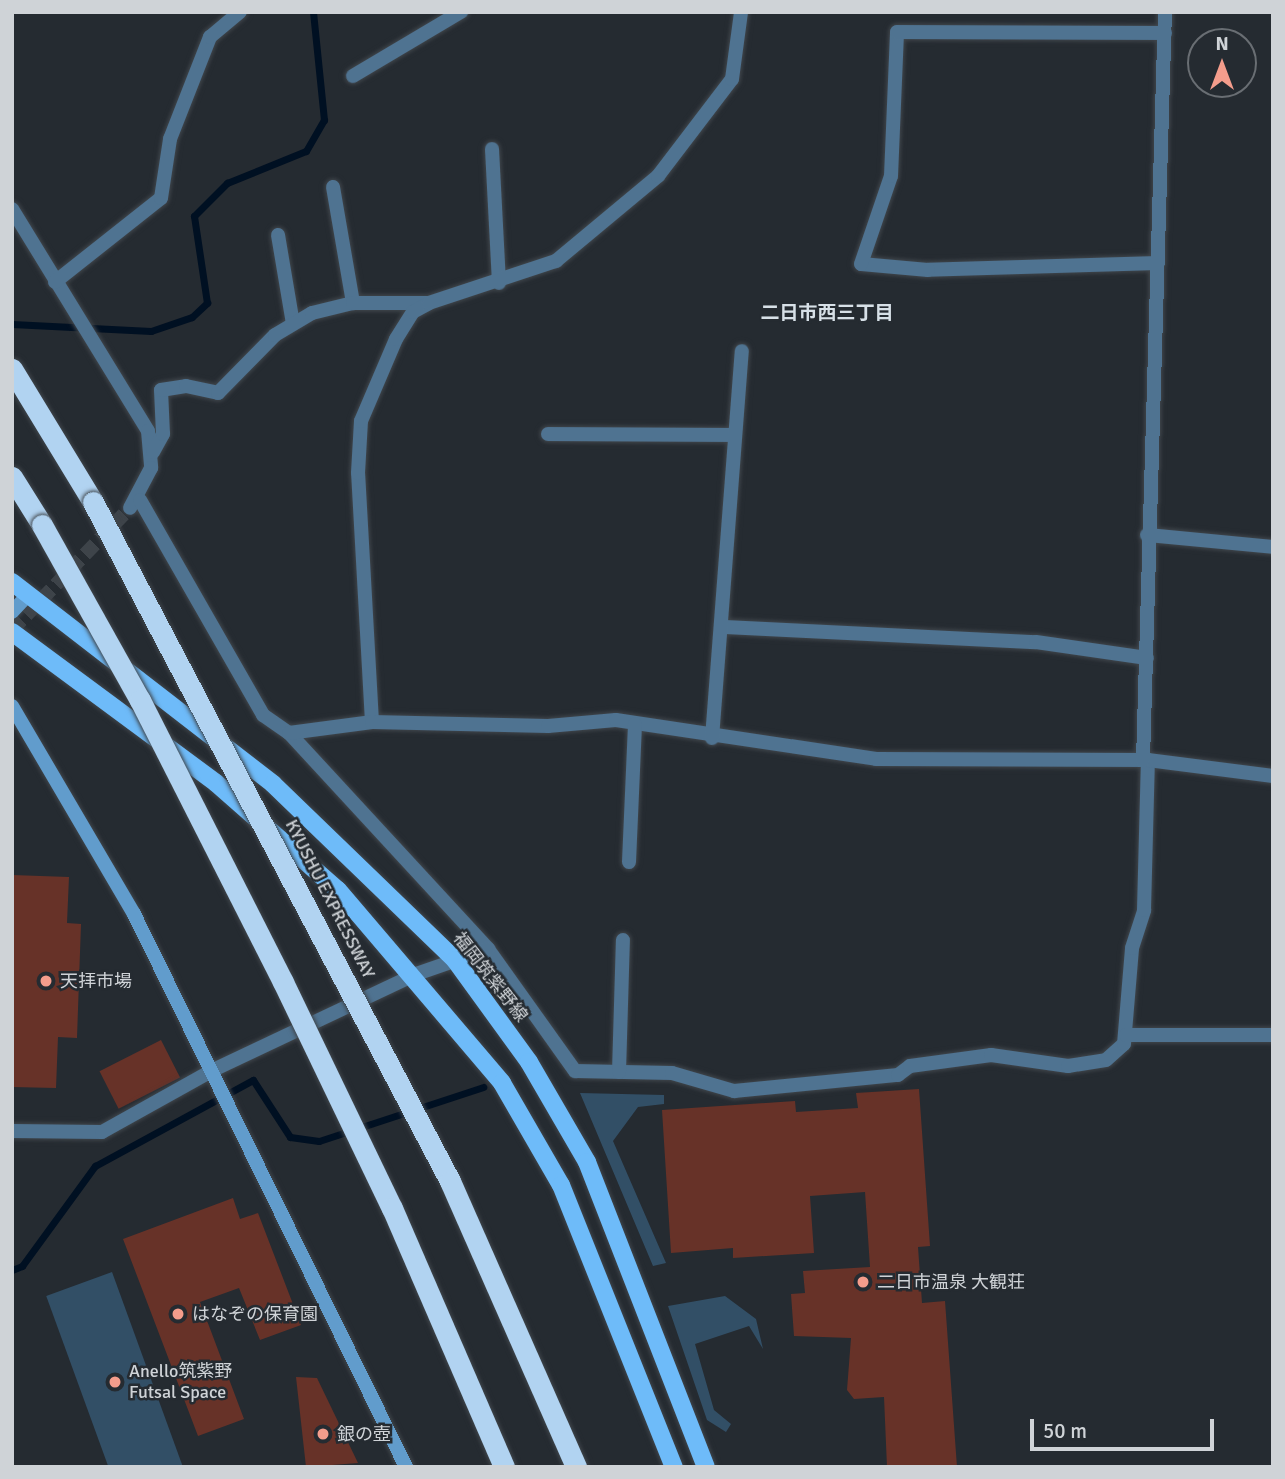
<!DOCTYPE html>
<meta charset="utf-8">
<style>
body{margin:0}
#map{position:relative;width:1285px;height:1479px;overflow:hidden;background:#252b31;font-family:Signika,"Noto Sans JP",sans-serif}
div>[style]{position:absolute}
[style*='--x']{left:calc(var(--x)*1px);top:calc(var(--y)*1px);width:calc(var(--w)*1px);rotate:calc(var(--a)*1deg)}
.green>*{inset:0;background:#324f66;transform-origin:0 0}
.stream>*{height:7px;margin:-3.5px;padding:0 3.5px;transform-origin:3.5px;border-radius:3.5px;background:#001022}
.building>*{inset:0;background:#673228;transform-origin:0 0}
.street-tunnel>*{height:14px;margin-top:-7px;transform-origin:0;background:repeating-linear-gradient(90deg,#3e444a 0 14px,transparent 0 21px)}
.roads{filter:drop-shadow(0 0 2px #40464c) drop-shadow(0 0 2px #40464c)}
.lane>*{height:14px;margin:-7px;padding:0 7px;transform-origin:7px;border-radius:7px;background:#4f7391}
.street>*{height:14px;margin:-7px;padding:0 7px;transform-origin:7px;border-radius:7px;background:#4f7391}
.secondary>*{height:14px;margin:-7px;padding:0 7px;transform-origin:7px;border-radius:7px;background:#619ccc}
.primary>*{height:18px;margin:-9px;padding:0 9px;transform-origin:9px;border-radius:9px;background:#6ebbf9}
.highway>*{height:21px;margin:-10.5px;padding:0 10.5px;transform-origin:10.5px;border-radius:10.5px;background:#b1d3f1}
.bridges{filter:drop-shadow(0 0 2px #40464c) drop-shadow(0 0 2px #40464c)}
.highway-bridge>*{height:21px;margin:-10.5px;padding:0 10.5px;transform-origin:10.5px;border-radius:10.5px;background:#b1d3f1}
.dots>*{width:19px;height:19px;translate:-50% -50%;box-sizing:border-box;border:4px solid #252b31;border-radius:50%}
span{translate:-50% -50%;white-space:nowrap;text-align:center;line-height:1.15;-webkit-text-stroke:5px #252b31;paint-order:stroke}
.street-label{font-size:18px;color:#cfd3d7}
.poi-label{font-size:18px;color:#cfd3d7}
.left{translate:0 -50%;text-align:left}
.neighbourhood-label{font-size:19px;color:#d7e0e7;font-weight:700}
.frame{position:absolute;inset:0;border:14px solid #cfd3d7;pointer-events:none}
.north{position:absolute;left:1187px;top:28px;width:70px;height:70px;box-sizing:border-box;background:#252b31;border:2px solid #696e73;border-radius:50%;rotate:0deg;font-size:19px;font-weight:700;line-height:28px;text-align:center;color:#cfd3d7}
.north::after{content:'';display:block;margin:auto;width:24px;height:32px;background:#f49d8c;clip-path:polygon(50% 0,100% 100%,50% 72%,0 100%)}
.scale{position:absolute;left:1030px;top:1419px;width:184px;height:32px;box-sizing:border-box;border:4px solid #cfd3d7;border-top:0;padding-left:9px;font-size:21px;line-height:24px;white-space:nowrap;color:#cfd3d7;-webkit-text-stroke:5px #252b31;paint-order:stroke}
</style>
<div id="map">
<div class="green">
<div style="clip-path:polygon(580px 1093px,664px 1095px,664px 1104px,638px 1107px,613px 1141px,666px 1263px,653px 1266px)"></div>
<div style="left:112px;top:1272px;width:208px;height:70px;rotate:70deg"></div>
<div style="clip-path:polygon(725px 1296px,756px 1319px,763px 1349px,749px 1326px,695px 1344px,714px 1410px,731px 1424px,726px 1432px,707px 1420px,668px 1306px)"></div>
</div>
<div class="stream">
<div style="--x:12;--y:324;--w:139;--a:2.9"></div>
<div style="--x:151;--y:331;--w:43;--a:-18.9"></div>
<div style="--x:192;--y:317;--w:21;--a:-43"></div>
<div style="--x:207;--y:303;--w:88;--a:-98.5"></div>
<div style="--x:194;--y:216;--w:47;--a:-45"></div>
<div style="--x:227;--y:183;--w:85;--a:-22.1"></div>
<div style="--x:306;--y:151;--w:36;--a:-60"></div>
<div style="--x:324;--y:120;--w:109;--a:-95.8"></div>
<div style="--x:12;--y:1270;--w:11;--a:-22"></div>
<div style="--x:22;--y:1266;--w:124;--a:-53.9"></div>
<div style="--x:95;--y:1166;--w:180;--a:-28.6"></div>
<div style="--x:253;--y:1080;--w:68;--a:57"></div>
<div style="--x:290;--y:1137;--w:29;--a:8"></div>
<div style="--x:319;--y:1141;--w:173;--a:-18.2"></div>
</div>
<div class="building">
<div style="clip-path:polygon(12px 875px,69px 877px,67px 923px,81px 924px,77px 1038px,58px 1037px,56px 1088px,12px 1087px)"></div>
<div style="left:161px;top:1040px;width:42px;height:69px;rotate:63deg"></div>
<div style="clip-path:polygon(919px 1089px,930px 1246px,918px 1247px,922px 1303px,945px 1301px,957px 1467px,887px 1467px,884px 1397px,854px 1399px,847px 1390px,851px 1338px,794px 1336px,791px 1294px,805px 1293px,803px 1271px,870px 1267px,865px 1192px,810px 1196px,814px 1253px,733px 1258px,733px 1248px,671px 1253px,662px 1110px,795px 1101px,796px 1112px,858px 1108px,856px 1093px)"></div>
<div style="clip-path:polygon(233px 1198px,240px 1219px,258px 1213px,301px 1325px,260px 1340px,239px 1288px,200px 1302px,244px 1419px,198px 1436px,123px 1239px)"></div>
<div style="clip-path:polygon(296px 1377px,317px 1378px,358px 1463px,306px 1467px)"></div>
</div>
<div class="street-tunnel">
<div style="--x:12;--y:630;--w:170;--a:-46"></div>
</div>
<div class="roads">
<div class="lane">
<div style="--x:1158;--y:263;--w:230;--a:178.3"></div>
<div style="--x:928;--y:270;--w:67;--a:-174.9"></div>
<div style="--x:861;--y:264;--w:93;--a:-71.2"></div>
<div style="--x:891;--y:176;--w:144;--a:-87.6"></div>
<div style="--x:897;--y:32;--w:268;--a:0.2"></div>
<div style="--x:1147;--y:535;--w:127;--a:5.4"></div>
</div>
<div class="street">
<div style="--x:353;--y:76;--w:126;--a:-30.7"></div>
<div style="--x:492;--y:149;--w:134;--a:87"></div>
<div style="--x:333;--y:187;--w:118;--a:80.2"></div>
<div style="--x:12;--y:209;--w:260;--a:58.5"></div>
<div style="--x:148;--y:431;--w:37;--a:85"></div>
<div style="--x:151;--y:468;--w:45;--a:117.7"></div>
<div style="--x:278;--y:235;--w:90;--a:80.4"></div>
<div style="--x:55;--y:282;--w:135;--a:-38.4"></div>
<div style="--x:161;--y:198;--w:60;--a:-81.3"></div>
<div style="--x:170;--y:139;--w:110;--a:-68.6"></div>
<div style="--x:210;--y:37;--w:39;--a:-40"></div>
<div style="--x:548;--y:434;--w:185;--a:0.3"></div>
<div style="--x:153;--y:452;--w:21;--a:-61"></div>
<div style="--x:163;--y:434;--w:44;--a:-92.6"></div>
<div style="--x:161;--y:390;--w:25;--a:-9"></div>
<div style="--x:186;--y:386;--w:33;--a:12"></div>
<div style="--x:218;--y:393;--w:81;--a:-45.5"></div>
<div style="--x:275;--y:335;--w:43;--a:-30.7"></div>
<div style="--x:312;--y:313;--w:42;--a:-13.7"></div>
<div style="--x:353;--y:303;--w:75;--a:0"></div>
<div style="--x:140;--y:500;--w:248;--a:60.2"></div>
<div style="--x:263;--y:715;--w:32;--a:35"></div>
<div style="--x:289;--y:733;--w:294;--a:47.3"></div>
<div style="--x:488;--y:949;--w:150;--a:54.5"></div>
<div style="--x:575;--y:1071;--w:97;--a:1.2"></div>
<div style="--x:672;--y:1073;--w:65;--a:16.2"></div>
<div style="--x:734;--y:1091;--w:165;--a:-5.6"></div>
<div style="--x:898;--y:1075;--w:15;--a:-37"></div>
<div style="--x:910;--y:1066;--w:82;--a:-7.7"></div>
<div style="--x:991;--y:1055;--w:78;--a:8.1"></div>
<div style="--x:1068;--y:1066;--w:38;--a:-9"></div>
<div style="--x:1106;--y:1060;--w:24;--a:-42"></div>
<div style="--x:1124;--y:1044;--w:96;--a:-85.2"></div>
<div style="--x:1132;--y:948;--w:40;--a:-72"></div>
<div style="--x:1144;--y:910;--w:150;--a:-88.5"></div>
<div style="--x:725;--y:627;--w:311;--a:2.8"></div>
<div style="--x:1036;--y:642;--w:112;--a:8.2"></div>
<div style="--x:372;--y:722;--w:249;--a:-93.2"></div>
<div style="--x:358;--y:473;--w:52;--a:-86.7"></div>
<div style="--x:361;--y:421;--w:89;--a:-66.9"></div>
<div style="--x:396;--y:339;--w:32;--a:-58"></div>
<div style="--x:413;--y:312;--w:18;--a:-29"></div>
<div style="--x:429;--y:303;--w:134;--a:-18.3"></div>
<div style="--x:556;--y:261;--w:133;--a:-39.8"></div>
<div style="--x:658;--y:176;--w:122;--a:-52.7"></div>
<div style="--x:732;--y:79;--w:68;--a:-82.3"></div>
<div style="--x:289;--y:733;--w:84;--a:-7.5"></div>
<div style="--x:372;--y:722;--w:176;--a:1.3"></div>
<div style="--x:548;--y:726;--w:68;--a:-5"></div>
<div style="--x:616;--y:720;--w:263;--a:8.5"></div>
<div style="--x:876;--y:759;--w:272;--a:0.2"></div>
<div style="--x:1148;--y:760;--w:126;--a:7.3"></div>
<div style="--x:712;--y:738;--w:388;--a:-85.6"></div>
<div style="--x:1143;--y:760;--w:748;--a:-88.32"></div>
<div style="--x:629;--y:862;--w:138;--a:-87.5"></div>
<div style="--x:1126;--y:1035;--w:147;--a:0"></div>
<div style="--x:619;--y:1072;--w:132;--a:-88.3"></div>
<div style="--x:12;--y:1131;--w:90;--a:0.6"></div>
<div style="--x:102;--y:1132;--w:125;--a:-29.2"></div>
<div style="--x:211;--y:1071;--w:227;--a:-25.3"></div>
<div style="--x:416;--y:974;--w:76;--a:-19.1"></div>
</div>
<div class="secondary">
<div style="--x:12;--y:612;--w:25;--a:-47"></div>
<div style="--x:12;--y:706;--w:241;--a:59.6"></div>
<div style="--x:134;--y:914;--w:616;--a:63.81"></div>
</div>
<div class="primary">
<div style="--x:12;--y:582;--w:330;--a:37.7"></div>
<div style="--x:273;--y:784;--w:253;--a:44"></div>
<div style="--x:455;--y:960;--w:126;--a:54"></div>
<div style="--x:529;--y:1062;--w:116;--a:59.9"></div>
<div style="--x:587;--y:1162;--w:327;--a:68.7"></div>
<div style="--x:12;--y:632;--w:254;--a:36.5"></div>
<div style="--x:216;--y:783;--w:162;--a:41.3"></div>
<div style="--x:338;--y:890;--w:253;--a:49.6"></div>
<div style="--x:502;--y:1083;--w:118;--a:60"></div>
<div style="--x:561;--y:1185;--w:304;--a:68.2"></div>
</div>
<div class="highway">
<div style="--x:12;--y:369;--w:156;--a:58.7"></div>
<div style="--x:12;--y:477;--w:57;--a:58"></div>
</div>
</div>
<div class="bridges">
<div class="highway-bridge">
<div style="--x:93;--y:502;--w:767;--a:62.27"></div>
<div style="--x:450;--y:1181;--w:313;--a:66.2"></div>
<div style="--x:42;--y:525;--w:201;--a:60.8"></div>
<div style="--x:140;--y:700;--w:316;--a:63.1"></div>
<div style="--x:283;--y:982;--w:251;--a:64.3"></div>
<div style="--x:392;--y:1208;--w:282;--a:66.6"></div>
</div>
</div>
<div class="dots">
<div style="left:46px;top:981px;background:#f49d8c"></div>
<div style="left:863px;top:1282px;background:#f49d8c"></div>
<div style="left:178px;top:1314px;background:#f49d8c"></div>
<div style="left:115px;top:1382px;background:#f49d8c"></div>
<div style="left:323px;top:1434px;background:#f49d8c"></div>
</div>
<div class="street-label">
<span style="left:330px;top:899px;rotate:63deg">KYUSHU EXPRESSWAY</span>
<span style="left:490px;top:977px;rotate:52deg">福岡筑紫野線</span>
</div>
<div class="poi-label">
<span class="left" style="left:60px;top:981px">天拝市場</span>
<span class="left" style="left:877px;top:1282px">二日市温泉 大観荘</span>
<span class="left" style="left:192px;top:1314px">はなぞの保育園</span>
<span class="left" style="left:129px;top:1382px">Anello筑紫野<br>Futsal Space</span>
<span class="left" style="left:337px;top:1434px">銀の壺</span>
</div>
<div class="neighbourhood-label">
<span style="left:827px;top:314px">二日市西三丁目</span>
</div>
<div class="frame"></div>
<div class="north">N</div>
<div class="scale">50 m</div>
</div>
